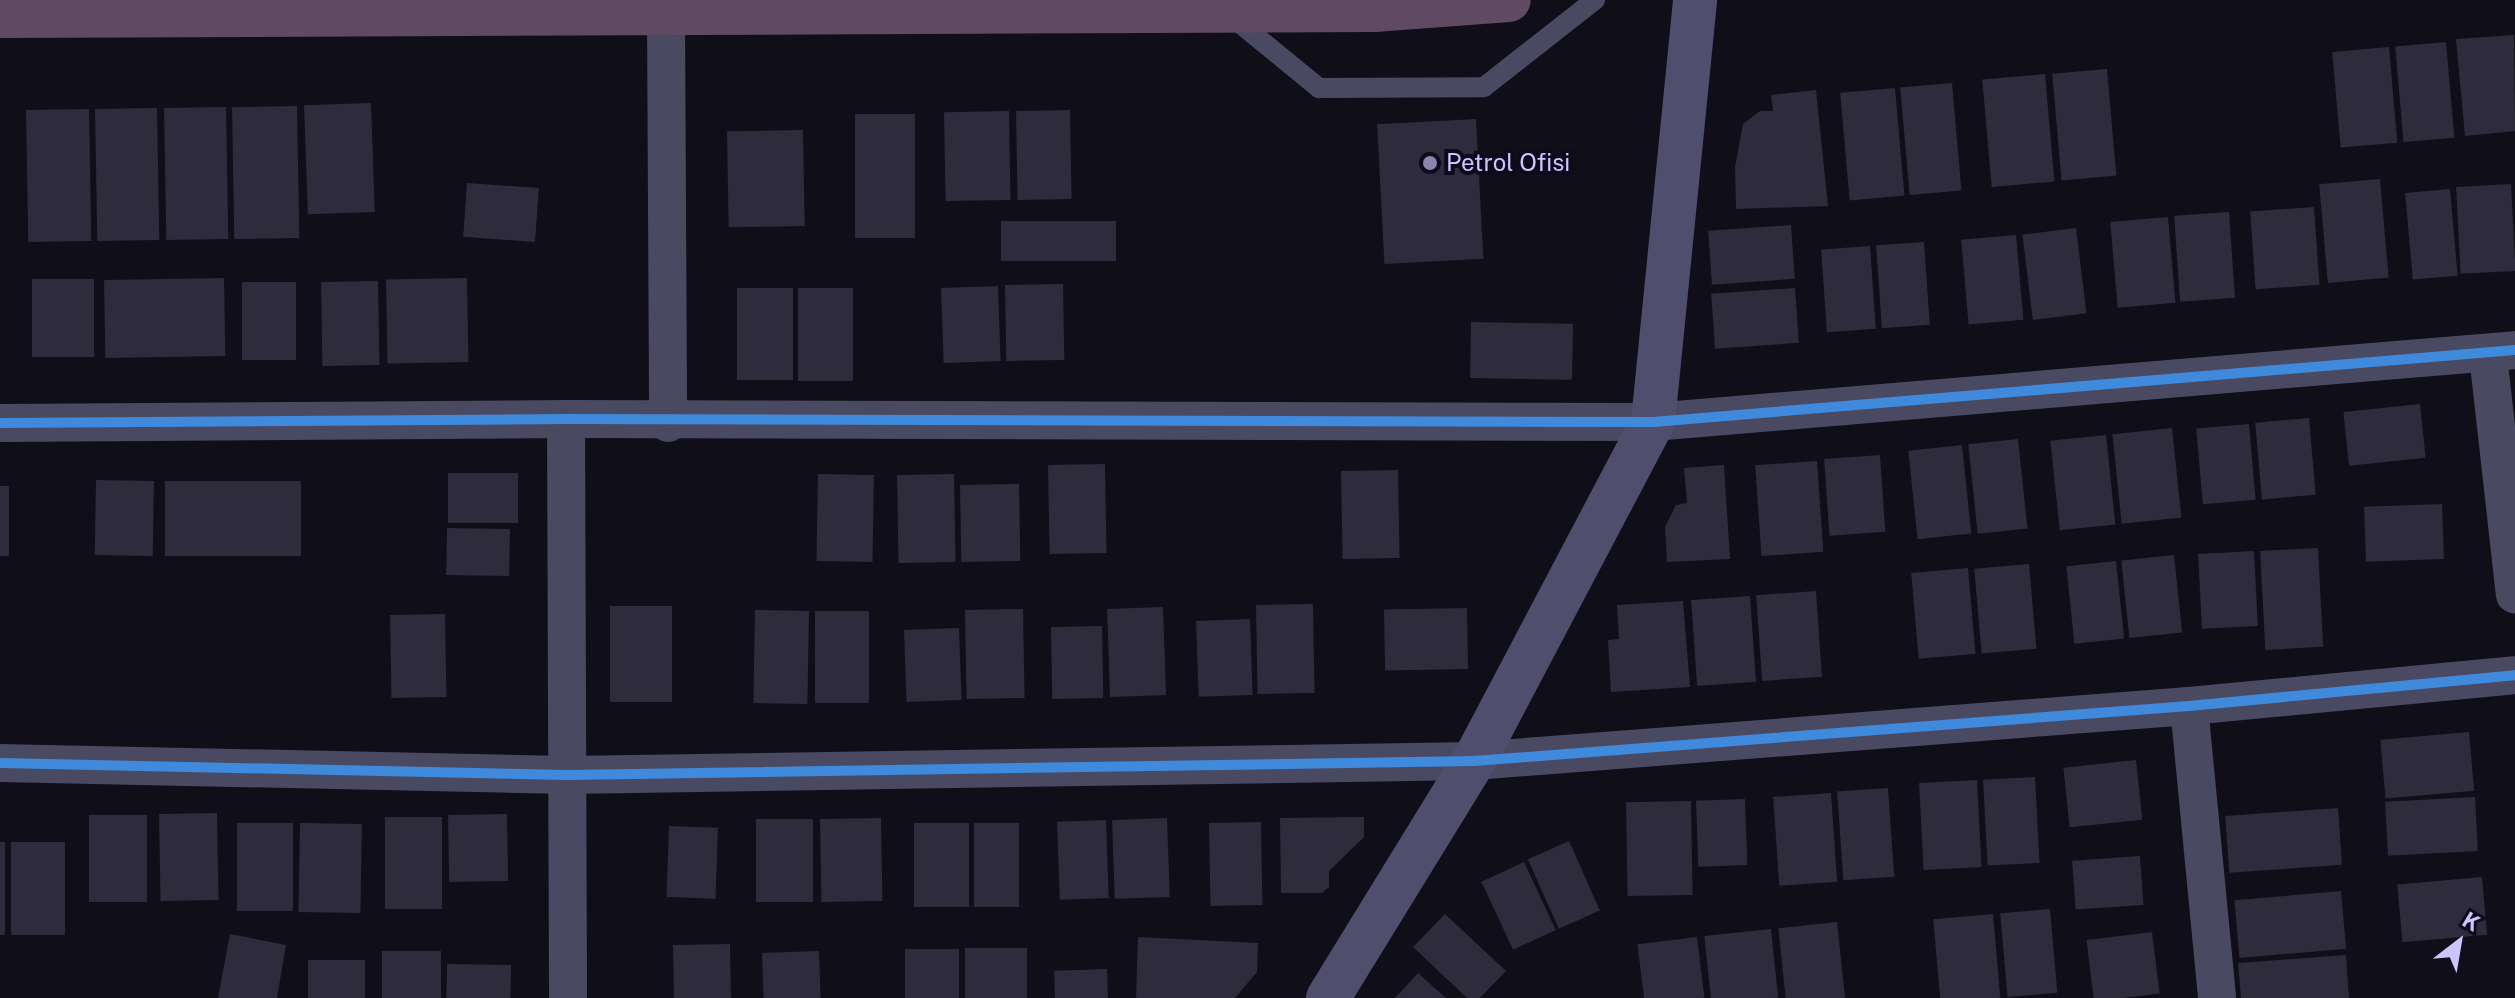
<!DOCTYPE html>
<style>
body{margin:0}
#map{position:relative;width:2515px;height:998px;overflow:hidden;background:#100e18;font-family:"Public Sans",sans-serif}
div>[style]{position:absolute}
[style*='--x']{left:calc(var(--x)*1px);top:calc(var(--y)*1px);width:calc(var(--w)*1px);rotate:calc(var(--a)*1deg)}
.building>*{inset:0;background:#2e2b3c;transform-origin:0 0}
.lane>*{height:20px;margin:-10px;padding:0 10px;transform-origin:10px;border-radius:10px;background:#494961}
.street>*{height:38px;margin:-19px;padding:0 19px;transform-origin:19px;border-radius:19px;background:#494961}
.secondary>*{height:44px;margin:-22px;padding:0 22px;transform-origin:22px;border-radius:22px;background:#4f4f6d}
.highway>*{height:44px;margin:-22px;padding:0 22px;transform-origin:22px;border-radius:22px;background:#604a63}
.cycleway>*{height:10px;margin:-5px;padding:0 5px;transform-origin:5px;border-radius:5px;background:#408adc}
.dots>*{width:22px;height:22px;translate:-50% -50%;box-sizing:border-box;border:4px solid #0d0a1c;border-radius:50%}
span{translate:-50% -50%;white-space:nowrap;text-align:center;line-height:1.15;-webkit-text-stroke:8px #0d0a1c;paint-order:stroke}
.poi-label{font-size:24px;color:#cbc6ff}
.left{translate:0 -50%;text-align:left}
.north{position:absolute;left:2419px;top:902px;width:80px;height:80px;-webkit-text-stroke:6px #0d0a1c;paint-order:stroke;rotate:31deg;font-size:22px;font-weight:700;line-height:32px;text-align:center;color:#cbc6ff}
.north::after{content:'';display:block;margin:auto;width:28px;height:36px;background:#cbc6ff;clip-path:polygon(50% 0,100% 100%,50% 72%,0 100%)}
</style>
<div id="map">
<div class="building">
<div style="clip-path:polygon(2514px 35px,2515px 131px,2465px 136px,2456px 39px)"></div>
<div style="left:2446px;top:42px;width:96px;height:51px;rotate:85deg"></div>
<div style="left:2389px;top:47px;width:96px;height:57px;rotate:85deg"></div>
<div style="left:2107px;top:69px;width:107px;height:55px;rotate:85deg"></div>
<div style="left:2045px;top:74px;width:108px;height:63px;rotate:85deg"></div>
<div style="left:1952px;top:83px;width:108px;height:52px;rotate:85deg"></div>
<div style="left:1895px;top:88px;width:108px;height:55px;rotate:85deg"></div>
<div style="clip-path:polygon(1816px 90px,1828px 206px,1736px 209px,1735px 167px,1743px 124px,1760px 111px,1773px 111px,1771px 95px)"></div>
<div style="left:371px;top:103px;width:109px;height:67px;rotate:88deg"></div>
<div style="left:297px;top:106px;width:132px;height:65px;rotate:89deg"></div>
<div style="left:226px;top:107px;width:132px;height:62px;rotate:89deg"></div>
<div style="left:157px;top:108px;width:132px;height:62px;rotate:89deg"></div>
<div style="left:89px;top:109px;width:132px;height:63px;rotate:89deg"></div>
<div style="left:1070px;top:110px;width:89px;height:54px;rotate:89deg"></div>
<div style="left:1009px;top:111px;width:89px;height:65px;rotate:89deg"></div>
<div style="left:855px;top:114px;width:60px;height:124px"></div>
<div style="left:1476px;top:119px;width:140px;height:99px;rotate:87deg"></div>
<div style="left:803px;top:130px;width:96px;height:76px;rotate:89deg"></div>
<div style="left:2380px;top:179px;width:99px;height:61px;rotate:85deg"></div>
<div style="left:467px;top:183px;width:72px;height:54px;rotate:4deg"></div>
<div style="left:2511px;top:184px;width:87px;height:55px;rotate:87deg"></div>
<div style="left:2450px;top:189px;width:87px;height:45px;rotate:85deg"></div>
<div style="left:2314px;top:207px;width:78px;height:64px;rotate:86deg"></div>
<div style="left:2229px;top:212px;width:86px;height:55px;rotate:86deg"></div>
<div style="left:2168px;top:217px;width:86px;height:58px;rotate:85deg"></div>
<div style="left:1001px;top:221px;width:115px;height:40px"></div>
<div style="left:1791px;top:225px;width:54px;height:83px;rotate:86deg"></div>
<div style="left:2076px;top:228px;width:86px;height:54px;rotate:83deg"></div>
<div style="left:2016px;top:235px;width:85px;height:55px;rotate:85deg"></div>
<div style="left:1924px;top:242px;width:83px;height:48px;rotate:86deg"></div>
<div style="left:1870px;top:246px;width:83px;height:49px;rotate:86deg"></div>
<div style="left:224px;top:278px;width:78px;height:120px;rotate:89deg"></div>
<div style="left:467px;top:278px;width:84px;height:81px;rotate:89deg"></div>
<div style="left:94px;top:279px;width:78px;height:62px;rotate:90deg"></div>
<div style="left:378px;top:281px;width:84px;height:57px;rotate:89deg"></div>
<div style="left:242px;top:282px;width:54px;height:78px"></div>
<div style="left:1063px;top:284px;width:76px;height:58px;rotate:89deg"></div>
<div style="left:998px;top:286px;width:75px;height:57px;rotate:88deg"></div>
<div style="left:737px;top:288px;width:56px;height:92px"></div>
<div style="left:798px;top:288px;width:55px;height:93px"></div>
<div style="left:1795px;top:288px;width:55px;height:84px;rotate:86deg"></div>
<div style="left:1471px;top:322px;width:102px;height:56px;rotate:1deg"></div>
<div style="left:2420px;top:404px;width:54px;height:77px;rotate:84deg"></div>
<div style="left:2309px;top:418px;width:77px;height:54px;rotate:85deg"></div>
<div style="left:2249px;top:424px;width:76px;height:53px;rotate:85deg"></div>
<div style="left:2172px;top:428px;width:90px;height:60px;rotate:84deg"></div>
<div style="left:2106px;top:435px;width:90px;height:56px;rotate:84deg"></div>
<div style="left:2018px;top:439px;width:90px;height:50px;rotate:84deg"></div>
<div style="left:1962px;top:445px;width:89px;height:54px;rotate:84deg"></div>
<div style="left:1880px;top:455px;width:77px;height:56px;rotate:86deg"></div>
<div style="left:1817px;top:461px;width:91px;height:62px;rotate:86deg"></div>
<div style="left:1105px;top:464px;width:89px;height:57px;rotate:89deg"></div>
<div style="clip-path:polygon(1724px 465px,1730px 559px,1667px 562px,1665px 527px,1676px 505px,1687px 503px,1684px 468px)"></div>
<div style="left:1398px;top:470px;width:88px;height:57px;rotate:89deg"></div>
<div style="left:448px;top:473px;width:70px;height:50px"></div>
<div style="left:818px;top:474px;width:56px;height:87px;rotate:1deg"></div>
<div style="left:954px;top:474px;width:88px;height:57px;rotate:89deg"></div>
<div style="left:96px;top:480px;width:58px;height:75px;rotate:1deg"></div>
<div style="left:165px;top:481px;width:136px;height:75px"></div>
<div style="left:1019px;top:484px;width:77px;height:59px;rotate:89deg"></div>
<div style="left:9px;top:486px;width:70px;height:9px;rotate:90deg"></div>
<div style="left:2442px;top:504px;width:55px;height:78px;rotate:88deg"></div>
<div style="left:447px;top:528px;width:63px;height:47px;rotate:1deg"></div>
<div style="left:2318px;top:548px;width:99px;height:58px;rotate:87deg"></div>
<div style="left:2254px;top:551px;width:75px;height:56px;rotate:87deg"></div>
<div style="left:2174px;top:555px;width:78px;height:53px;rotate:84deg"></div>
<div style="left:2116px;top:561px;width:78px;height:50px;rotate:84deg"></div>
<div style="left:2029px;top:564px;width:85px;height:55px;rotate:85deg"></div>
<div style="left:1968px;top:568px;width:86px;height:57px;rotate:85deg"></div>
<div style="left:1816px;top:591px;width:86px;height:60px;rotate:86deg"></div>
<div style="left:1750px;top:596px;width:86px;height:59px;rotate:86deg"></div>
<div style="clip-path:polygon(1683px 601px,1690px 687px,1611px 692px,1608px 640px,1619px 639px,1617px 605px)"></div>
<div style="left:1313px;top:604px;width:89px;height:57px;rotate:89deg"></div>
<div style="left:610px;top:606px;width:62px;height:96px"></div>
<div style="left:1163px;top:607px;width:88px;height:56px;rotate:88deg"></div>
<div style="left:1467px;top:608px;width:61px;height:83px;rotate:89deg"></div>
<div style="left:1023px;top:609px;width:89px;height:58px;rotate:89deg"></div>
<div style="left:755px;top:610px;width:54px;height:93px;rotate:1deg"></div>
<div style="left:815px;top:611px;width:54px;height:92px"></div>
<div style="left:445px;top:614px;width:83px;height:55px;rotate:89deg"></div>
<div style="left:1250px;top:619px;width:76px;height:54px;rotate:88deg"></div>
<div style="left:1102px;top:626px;width:72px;height:51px;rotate:89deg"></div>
<div style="left:959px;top:628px;width:72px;height:55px;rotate:88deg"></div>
<div style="left:2469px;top:732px;width:59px;height:89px;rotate:85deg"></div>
<div style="left:2136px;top:760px;width:60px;height:73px;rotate:84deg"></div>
<div style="left:2035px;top:777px;width:86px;height:52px;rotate:87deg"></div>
<div style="left:1977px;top:780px;width:87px;height:58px;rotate:87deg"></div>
<div style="left:1888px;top:788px;width:89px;height:51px;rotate:86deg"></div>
<div style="left:1831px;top:793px;width:89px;height:58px;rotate:86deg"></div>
<div style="left:2475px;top:797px;width:54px;height:90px;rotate:87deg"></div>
<div style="left:1745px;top:799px;width:66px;height:49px;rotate:88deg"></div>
<div style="left:1691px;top:801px;width:94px;height:65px;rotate:89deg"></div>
<div style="left:2338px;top:808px;width:57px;height:113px;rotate:86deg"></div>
<div style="left:217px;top:813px;width:87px;height:58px;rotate:89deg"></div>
<div style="left:507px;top:814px;width:67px;height:59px;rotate:89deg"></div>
<div style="left:89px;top:815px;width:58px;height:87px"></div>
<div style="left:385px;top:817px;width:57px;height:92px"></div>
<div style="clip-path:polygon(1364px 817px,1364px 837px,1329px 871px,1329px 887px,1322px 893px,1281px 893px,1280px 818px)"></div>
<div style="left:881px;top:818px;width:83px;height:61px;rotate:89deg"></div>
<div style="left:1167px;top:818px;width:79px;height:55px;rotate:88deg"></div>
<div style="left:756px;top:819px;width:57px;height:83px"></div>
<div style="left:1106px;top:820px;width:78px;height:49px;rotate:88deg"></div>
<div style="left:1261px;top:822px;width:83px;height:52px;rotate:89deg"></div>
<div style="left:237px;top:823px;width:56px;height:88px"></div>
<div style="left:300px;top:823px;width:62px;height:89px;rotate:1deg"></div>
<div style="left:969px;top:823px;width:84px;height:55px;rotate:90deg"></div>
<div style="left:974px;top:823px;width:45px;height:84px"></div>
<div style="left:669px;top:826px;width:49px;height:71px;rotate:2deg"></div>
<div style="left:1569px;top:841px;width:76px;height:45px;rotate:66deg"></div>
<div style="left:0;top:842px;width:5px;height:93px"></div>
<div style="left:11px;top:842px;width:54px;height:93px"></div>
<div style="left:2140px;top:856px;width:49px;height:68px;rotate:86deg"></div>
<div style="left:1524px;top:862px;width:75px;height:47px;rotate:65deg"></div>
<div style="left:2482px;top:877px;width:58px;height:85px;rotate:85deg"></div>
<div style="left:2341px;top:891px;width:58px;height:107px;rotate:85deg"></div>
<div style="left:2050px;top:909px;width:84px;height:50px;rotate:85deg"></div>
<div style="clip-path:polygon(1445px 914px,1506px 971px,1480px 998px,1467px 998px,1413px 947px)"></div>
<div style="left:1993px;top:914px;width:84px;height:60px;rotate:85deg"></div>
<div style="left:1837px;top:922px;width:76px;height:59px;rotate:84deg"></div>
<div style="left:1771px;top:929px;width:69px;height:67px;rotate:84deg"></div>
<div style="left:2152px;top:932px;width:62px;height:66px;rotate:83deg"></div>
<div style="clip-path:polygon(230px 934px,286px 945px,277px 998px,218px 998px)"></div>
<div style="clip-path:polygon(1138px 937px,1258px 943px,1257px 972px,1235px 998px,1136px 998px)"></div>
<div style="left:1697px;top:937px;width:61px;height:60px;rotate:83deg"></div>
<div style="left:730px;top:944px;width:54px;height:57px;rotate:89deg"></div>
<div style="left:965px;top:948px;width:62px;height:50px"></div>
<div style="left:905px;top:949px;width:54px;height:49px"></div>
<div style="left:382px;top:951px;width:59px;height:47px"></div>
<div style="left:819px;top:951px;width:47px;height:57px;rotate:88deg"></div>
<div style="clip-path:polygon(2346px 955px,2349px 998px,2241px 998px,2238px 963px)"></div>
<div style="left:365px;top:960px;width:38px;height:57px;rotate:90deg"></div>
<div style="left:447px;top:964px;width:64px;height:34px;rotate:1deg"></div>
<div style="left:1107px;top:969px;width:29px;height:53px;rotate:88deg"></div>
<div style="clip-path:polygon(1418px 973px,1446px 998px,1395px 998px)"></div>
</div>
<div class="lane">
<div style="--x:1231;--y:16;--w:114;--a:39.3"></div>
<div style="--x:1319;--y:88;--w:165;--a:-0.3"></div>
<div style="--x:1484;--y:87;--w:141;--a:-38.1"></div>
</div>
<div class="street">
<div style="--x:666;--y:14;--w:409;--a:89.7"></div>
<div style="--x:2488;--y:355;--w:241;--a:83.6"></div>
<div style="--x:566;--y:419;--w:579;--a:89.8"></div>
<div style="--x:0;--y:423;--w:566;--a:-0.4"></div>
<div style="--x:566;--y:419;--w:1087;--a:0.16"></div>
<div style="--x:1653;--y:422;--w:865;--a:-4.77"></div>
<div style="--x:2189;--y:706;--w:293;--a:84.5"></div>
<div style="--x:0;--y:763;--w:567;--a:1.21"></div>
<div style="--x:567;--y:775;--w:907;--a:-0.88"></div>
<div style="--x:1474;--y:761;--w:717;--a:-4.4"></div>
<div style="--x:2189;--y:706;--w:327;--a:-5.4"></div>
</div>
<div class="secondary">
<div style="--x:1328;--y:998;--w:278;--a:-58.4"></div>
<div style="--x:1474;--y:761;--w:383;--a:-62.2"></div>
<div style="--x:1653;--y:422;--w:424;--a:-84.3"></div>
</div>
<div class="highway">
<div style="--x:0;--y:16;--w:1374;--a:-0.25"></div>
<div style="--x:1374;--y:10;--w:135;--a:-4.2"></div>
</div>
<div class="cycleway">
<div style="--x:0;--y:423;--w:566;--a:-0.4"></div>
<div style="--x:566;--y:419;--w:1087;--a:0.16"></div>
<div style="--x:1653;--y:422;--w:865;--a:-4.77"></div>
<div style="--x:0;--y:763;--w:567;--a:1.21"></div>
<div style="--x:567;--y:775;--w:907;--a:-0.88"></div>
<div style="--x:1474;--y:761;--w:717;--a:-4.4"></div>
<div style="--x:2189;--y:706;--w:327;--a:-5.4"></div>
</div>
<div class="dots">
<div style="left:1430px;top:163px;background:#8a86ae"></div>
</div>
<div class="poi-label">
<span class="left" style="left:1446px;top:163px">Petrol Ofisi</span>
</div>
<div class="north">K</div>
</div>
